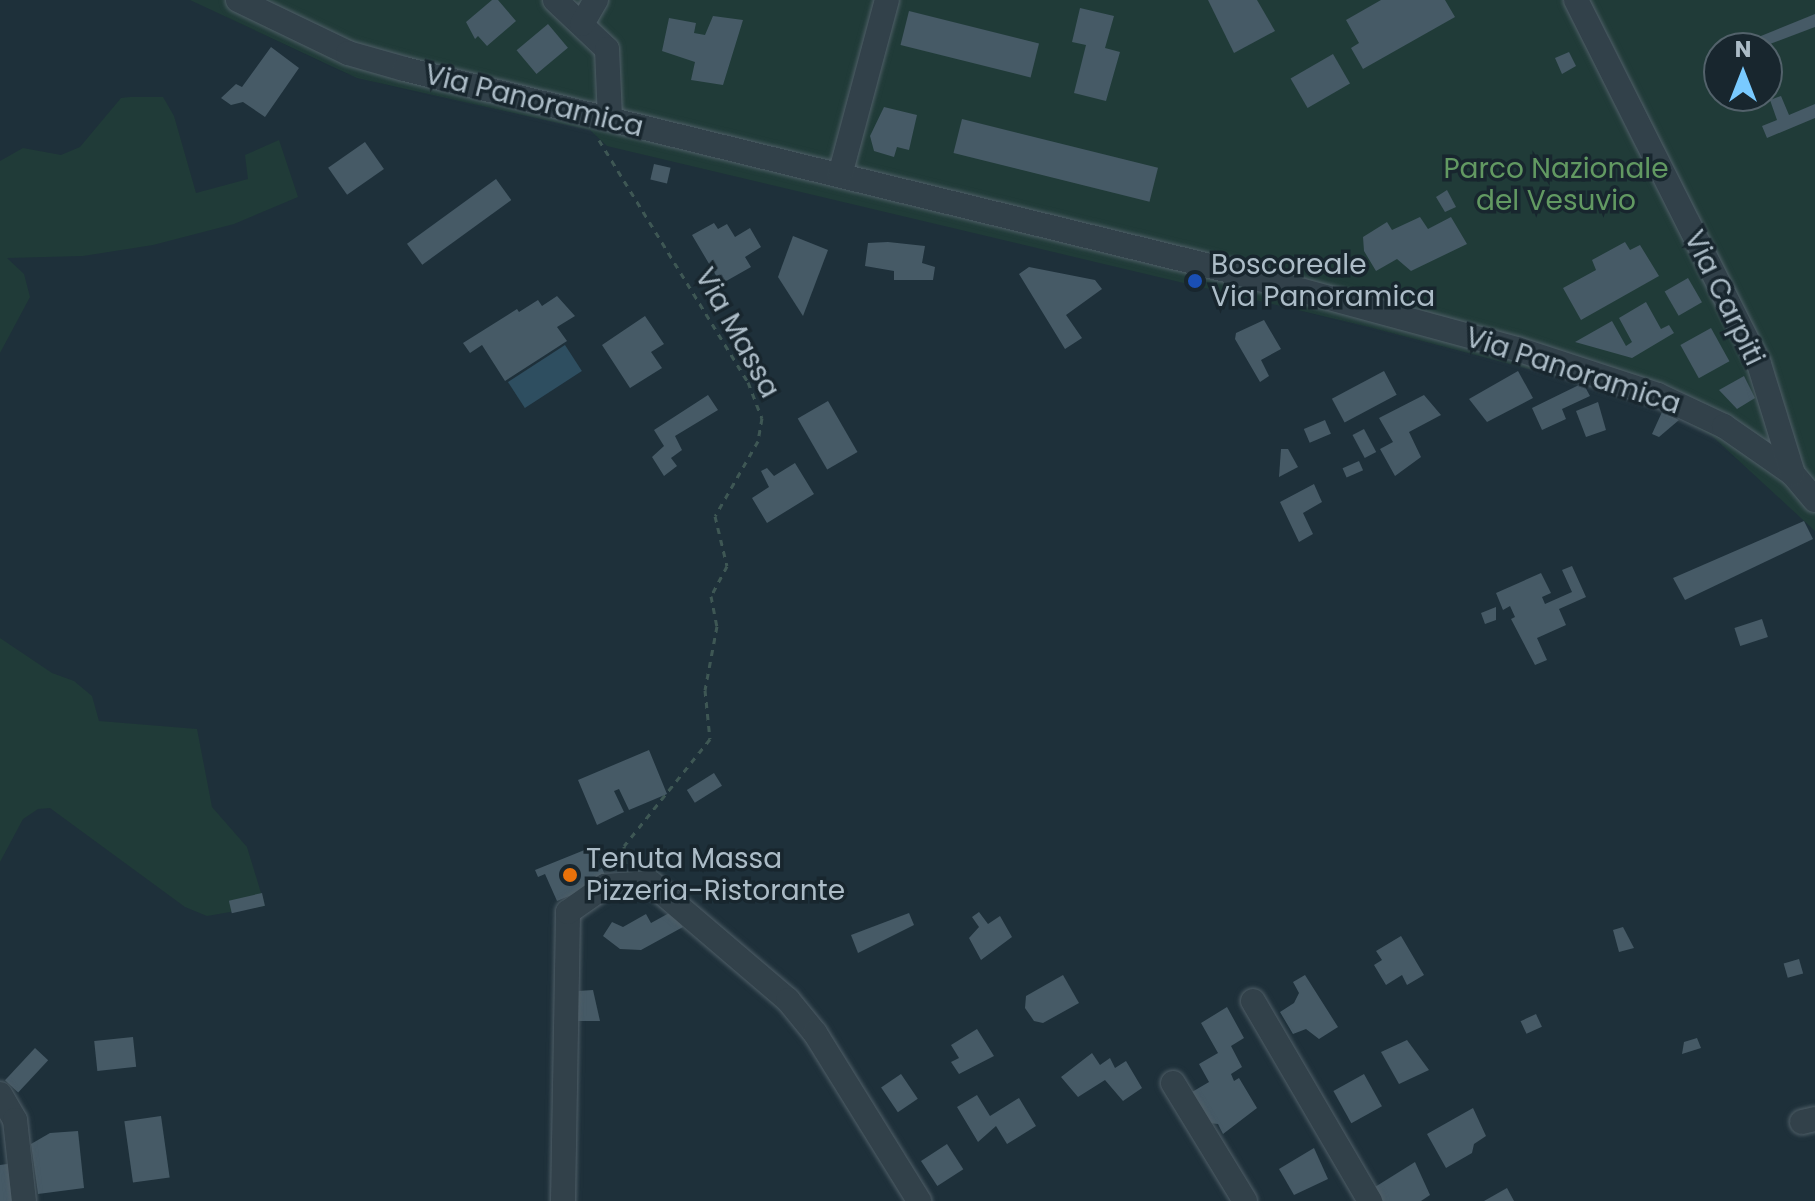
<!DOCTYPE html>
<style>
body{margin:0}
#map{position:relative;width:1815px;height:1201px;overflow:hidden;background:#1e303a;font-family:Poppins,sans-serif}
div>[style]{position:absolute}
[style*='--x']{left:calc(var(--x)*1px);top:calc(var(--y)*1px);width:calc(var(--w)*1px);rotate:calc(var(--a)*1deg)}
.green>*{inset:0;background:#203b38}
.water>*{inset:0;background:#2e4e60;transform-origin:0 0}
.building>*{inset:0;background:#465a66;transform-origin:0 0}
.path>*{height:3px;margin-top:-1.5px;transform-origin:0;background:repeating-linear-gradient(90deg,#3e5754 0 6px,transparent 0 12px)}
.roads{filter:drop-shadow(0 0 2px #505f68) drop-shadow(0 0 2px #505f68)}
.minor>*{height:24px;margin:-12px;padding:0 12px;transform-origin:12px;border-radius:12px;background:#32414a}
.dots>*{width:22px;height:22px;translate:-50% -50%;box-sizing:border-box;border:4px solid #18262e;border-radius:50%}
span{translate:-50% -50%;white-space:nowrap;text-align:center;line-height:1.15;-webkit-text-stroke:7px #18262e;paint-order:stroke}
.street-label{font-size:28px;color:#acbcc7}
.park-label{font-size:28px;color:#629962}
.poi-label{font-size:28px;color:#acbcc7}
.left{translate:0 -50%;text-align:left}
.north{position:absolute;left:1703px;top:32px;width:80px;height:80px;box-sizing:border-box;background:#18262e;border:2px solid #53626b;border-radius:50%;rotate:0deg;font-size:22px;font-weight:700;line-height:32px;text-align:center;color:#acbcc7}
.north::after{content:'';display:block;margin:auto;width:28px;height:36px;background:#79caff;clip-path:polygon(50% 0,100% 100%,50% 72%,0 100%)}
</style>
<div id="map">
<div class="green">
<div style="clip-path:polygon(evenodd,190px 0,1815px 0,1815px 531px,1712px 436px,1650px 401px,1365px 326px,607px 146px,590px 130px,357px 78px,190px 0,1719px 48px,1767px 48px,1767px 96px,1719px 96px,1719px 48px)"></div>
<div style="clip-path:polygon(130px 97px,163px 97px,174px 116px,196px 193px,248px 179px,245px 155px,279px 140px,298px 197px,234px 224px,153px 245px,83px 256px,7px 258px,24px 274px,30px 297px,0 353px,0 161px,23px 148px,61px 155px,80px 147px,121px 98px)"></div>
<div style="clip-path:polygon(0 638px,52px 673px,74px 681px,92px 696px,99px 721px,197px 729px,212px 807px,247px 847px,265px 906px,207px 916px,185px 907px,50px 808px,38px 809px,23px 819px,0 862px)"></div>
</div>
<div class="water">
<div style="left:565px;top:345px;width:31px;height:68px;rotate:57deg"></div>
</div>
<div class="building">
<div style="clip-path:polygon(492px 0,498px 0,516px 21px,487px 46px,478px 36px,475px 39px,466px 22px)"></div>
<div style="clip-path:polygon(1208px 0,1257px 0,1275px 31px,1234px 53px)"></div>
<div style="clip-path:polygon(1381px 0,1445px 0,1455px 17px,1363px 69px,1351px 48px,1359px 43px,1346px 20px)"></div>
<div style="clip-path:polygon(1080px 8px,1114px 16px,1105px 48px,1120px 52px,1106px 101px,1074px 93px,1086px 45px,1072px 42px)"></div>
<div style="left:909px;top:11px;width:134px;height:35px;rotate:14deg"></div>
<div style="clip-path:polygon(1815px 14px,1815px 27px,1759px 48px,1756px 38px)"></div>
<div style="clip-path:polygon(713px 16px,743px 20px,723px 85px,691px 80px,695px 62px,662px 51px,669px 18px,696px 23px,694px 33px,705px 35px)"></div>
<div style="left:548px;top:24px;width:31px;height:41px;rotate:50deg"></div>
<div style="clip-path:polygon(271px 47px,299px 68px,265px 117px,243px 102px,231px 105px,221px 98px,236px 84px,242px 87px)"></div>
<div style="clip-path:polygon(1569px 52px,1576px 66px,1562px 74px,1555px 58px)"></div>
<div style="left:1333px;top:54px;width:34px;height:49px;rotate:60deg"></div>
<div style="clip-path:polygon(1781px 96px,1789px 115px,1815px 104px,1815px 118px,1767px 138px,1762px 126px,1777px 120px,1770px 100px)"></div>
<div style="clip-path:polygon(884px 107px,917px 115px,909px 150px,897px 147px,894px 157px,874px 151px,870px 136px)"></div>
<div style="left:962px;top:119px;width:202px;height:35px;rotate:14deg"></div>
<div style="left:365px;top:142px;width:33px;height:45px;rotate:55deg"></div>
<div style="left:654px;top:164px;width:17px;height:16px;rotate:13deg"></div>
<div style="left:496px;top:179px;width:26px;height:110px;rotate:54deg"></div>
<div style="clip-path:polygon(1447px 190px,1456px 207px,1445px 212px,1436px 197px)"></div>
<div style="clip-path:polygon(1420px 217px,1428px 229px,1451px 217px,1467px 244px,1411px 271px,1397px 259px,1376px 271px,1364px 251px,1363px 237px,1387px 222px,1392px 230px)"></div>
<div style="clip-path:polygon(714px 223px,718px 229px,727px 224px,735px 237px,750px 228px,761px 247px,745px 257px,751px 267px,721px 284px,692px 235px)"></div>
<div style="clip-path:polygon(793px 236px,828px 250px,803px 316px,778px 277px)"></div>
<div style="clip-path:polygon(888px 242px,925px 246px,922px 263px,935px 267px,933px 280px,894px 280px,894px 271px,865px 266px,868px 243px)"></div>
<div style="clip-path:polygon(1625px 242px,1630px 250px,1640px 245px,1659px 276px,1581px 320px,1563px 288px,1596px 270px,1592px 260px)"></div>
<div style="clip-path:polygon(1029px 267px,1095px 280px,1102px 289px,1066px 315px,1082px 338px,1065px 349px,1019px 274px)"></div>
<div style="left:1688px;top:278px;width:28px;height:27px;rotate:60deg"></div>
<div style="clip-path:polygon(557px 296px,575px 316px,557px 327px,567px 341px,505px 381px,482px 345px,470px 353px,463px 343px,517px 309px,519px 312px,538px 300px,542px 306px)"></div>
<div style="clip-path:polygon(1646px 302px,1661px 329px,1669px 325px,1674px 333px,1632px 358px,1575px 342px,1612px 321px,1626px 346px,1632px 342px,1619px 318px)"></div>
<div style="clip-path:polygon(645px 316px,664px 344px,651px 352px,662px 368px,630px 388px,602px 345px)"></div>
<div style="clip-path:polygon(1264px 320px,1281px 349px,1261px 360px,1269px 376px,1260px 382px,1235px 339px,1236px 333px)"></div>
<div style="left:1711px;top:328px;width:38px;height:35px;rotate:61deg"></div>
<div style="left:1384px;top:371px;width:27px;height:59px;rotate:62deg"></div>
<div style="clip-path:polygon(1518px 371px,1533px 398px,1487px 422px,1469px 399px)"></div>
<div style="clip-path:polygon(1744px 376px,1755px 398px,1737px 409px,1719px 390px)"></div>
<div style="clip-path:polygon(1583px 383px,1590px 396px,1562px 409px,1566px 419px,1542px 430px,1532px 408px)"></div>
<div style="clip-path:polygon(708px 395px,718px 410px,675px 436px,682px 450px,671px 458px,677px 466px,664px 476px,652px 457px,664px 446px,654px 430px)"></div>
<div style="clip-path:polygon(1424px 395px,1441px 415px,1409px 432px,1421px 457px,1395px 476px,1380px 449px,1393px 442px,1379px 418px)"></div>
<div style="left:828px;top:401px;width:59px;height:35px;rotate:60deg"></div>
<div style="clip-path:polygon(1598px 402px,1606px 430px,1586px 437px,1576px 411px)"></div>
<div style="clip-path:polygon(1662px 412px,1679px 420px,1659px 437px,1652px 434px)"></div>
<div style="left:1325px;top:420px;width:15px;height:23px;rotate:67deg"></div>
<div style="left:1364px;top:429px;width:26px;height:13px;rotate:62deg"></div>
<div style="clip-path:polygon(1281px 449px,1288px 449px,1298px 467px,1279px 477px)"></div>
<div style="left:1359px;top:461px;width:10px;height:18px;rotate:66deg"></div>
<div style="clip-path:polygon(795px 463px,814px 494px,767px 523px,752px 498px,769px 487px,761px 471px,767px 468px,774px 476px)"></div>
<div style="clip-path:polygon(1314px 484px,1322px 502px,1303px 513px,1313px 534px,1299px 542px,1280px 502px)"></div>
<div style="clip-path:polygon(1804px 521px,1813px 539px,1685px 600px,1673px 578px)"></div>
<div style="clip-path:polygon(1572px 566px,1586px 597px,1559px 609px,1566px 625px,1537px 638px,1547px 660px,1535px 665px,1511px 619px,1515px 617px,1510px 606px,1503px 610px,1496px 593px,1541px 573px,1551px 593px,1542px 597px,1545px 604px,1572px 592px,1562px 570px)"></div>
<div style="clip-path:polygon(1496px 607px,1496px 620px,1485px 624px,1481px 613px)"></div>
<div style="left:1762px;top:619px;width:19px;height:29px;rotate:72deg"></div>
<div style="clip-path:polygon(649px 750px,667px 794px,629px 810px,619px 789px,614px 791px,624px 812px,597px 825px,578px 780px)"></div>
<div style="left:714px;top:773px;width:15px;height:32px;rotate:58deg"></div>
<div style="clip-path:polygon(587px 849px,596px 871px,602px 868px,605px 875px,601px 883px,557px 901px,545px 874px,538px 877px,535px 870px)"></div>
<div style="left:262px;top:893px;width:13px;height:34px;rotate:77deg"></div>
<div style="clip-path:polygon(671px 912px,683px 927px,641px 950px,620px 949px,603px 936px,612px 922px,623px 927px,646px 914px,651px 923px)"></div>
<div style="clip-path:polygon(979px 912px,988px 924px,1000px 916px,1012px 937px,981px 960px,969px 938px,979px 927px,972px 917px)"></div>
<div style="clip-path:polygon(909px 913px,914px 925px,858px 953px,851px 935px)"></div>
<div style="clip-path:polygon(1623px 927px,1634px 948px,1619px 952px,1613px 930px)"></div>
<div style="clip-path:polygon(1401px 936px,1424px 975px,1407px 985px,1402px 975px,1386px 985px,1374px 965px,1382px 960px,1376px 951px)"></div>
<div style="left:1799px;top:959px;width:15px;height:16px;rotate:74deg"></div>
<div style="clip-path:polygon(1063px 975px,1079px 1003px,1043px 1023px,1034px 1021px,1025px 1008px,1026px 996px)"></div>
<div style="clip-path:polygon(1305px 975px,1338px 1027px,1319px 1039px,1306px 1029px,1293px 1034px,1280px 1012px,1294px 1003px,1299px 993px,1293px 982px)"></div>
<div style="clip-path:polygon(593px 990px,600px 1021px,578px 1021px,578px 991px)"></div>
<div style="clip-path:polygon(1227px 1007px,1244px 1038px,1231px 1046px,1242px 1067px,1231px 1074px,1234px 1081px,1239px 1078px,1257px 1108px,1223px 1134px,1218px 1124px,1209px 1123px,1192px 1092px,1209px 1082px,1199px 1064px,1218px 1053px,1201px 1023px)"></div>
<div style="left:1536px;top:1014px;width:14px;height:17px;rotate:65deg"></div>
<div style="clip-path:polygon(977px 1029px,994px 1056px,959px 1074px,951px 1062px,959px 1058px,951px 1045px)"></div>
<div style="left:133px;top:1037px;width:30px;height:39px;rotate:84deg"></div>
<div style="clip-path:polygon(1697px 1038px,1701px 1048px,1682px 1054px,1684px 1042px)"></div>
<div style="clip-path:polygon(1407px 1040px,1429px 1070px,1399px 1084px,1381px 1052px)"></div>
<div style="left:35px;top:1048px;width:18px;height:44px;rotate:43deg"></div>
<div style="clip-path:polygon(1092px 1053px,1100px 1065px,1110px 1058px,1115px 1068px,1126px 1061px,1142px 1088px,1123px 1101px,1105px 1080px,1078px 1097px,1061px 1077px)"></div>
<div style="left:901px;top:1074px;width:30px;height:24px;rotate:56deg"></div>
<div style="left:1364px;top:1074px;width:37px;height:35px;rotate:61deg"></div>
<div style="clip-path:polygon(977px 1095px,990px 1116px,1019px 1098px,1036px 1126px,1007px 1144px,996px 1126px,978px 1142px,957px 1107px)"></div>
<div style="clip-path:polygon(1473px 1108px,1486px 1136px,1474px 1144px,1472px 1153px,1446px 1168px,1427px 1134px)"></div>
<div style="left:161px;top:1116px;width:62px;height:37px;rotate:82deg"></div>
<div style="clip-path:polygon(78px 1131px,84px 1188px,38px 1194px,31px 1144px,50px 1133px)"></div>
<div style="left:947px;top:1144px;width:30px;height:31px;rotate:57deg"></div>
<div style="clip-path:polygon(1314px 1148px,1328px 1179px,1294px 1195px,1279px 1169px)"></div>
<div style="clip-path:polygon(1415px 1162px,1430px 1195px,1421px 1201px,1383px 1201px,1375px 1187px)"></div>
<div style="clip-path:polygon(14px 1163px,18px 1201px,0 1201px,0 1165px)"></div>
<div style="clip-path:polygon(1507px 1188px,1514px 1201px,1484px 1201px)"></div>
</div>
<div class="path">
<div style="--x:599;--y:140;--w:284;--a:58.4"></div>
<div style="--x:748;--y:382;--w:39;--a:69"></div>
<div style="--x:762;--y:418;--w:23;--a:100"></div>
<div style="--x:758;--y:441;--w:86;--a:119.8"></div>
<div style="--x:715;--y:516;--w:51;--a:76.5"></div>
<div style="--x:727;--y:566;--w:34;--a:118"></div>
<div style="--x:711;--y:596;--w:31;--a:79"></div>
<div style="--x:717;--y:626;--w:65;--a:100.6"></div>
<div style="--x:705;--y:690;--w:49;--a:84.2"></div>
<div style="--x:710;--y:739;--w:137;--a:128.8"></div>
<div style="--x:624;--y:846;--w:19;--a:84"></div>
</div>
<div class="roads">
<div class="minor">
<div style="--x:238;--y:0;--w:122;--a:25.7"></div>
<div style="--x:348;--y:53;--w:58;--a:15.9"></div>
<div style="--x:404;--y:69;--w:850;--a:13.74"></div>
<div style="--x:1230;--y:271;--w:297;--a:15.2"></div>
<div style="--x:1517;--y:349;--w:148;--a:18.1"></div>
<div style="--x:1658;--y:395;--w:73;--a:25.2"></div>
<div style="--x:1724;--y:426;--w:84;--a:34.8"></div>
<div style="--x:1793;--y:474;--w:34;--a:50"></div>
<div style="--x:555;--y:0;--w:71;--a:43.3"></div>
<div style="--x:607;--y:49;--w:70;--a:87.5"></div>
<div style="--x:1576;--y:0;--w:407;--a:63.3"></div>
<div style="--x:1759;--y:364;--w:115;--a:72.8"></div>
<div style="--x:582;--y:24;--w:28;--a:-60"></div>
<div style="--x:840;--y:175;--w:181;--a:-75"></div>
<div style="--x:1253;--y:1001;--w:232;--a:59.7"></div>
<div style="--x:1173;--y:1083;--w:138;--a:58.6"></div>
<div style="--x:0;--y:1094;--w:30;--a:60"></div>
<div style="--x:15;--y:1120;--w:81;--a:83.7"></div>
<div style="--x:1802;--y:1122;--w:13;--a:-13"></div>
<div style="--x:563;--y:1201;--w:289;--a:-89"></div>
<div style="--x:568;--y:912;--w:45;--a:-35.1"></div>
<div style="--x:605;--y:886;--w:46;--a:-3.7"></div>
<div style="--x:651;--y:883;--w:180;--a:40.5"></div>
<div style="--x:788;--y:1000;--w:43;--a:50.7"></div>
<div style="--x:815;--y:1033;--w:198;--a:58.2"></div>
</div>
</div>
<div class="dots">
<div style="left:1195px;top:281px;background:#1a4fb4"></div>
<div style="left:570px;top:875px;background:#e8710a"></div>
</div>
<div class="street-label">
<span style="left:534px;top:101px;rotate:14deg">Via Panoramica</span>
<span style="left:1724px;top:298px;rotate:64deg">Via Carpiti</span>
<span style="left:737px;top:333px;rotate:61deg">Via Massa</span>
<span style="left:1573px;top:371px;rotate:18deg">Via Panoramica</span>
</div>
<div class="park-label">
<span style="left:1556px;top:185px">Parco Nazionale<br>del Vesuvio</span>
</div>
<div class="poi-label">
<span class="left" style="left:1211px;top:281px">Boscoreale<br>Via Panoramica</span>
<span class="left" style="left:586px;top:875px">Tenuta Massa<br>Pizzeria-Ristorante</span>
</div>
<div class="north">N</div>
</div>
